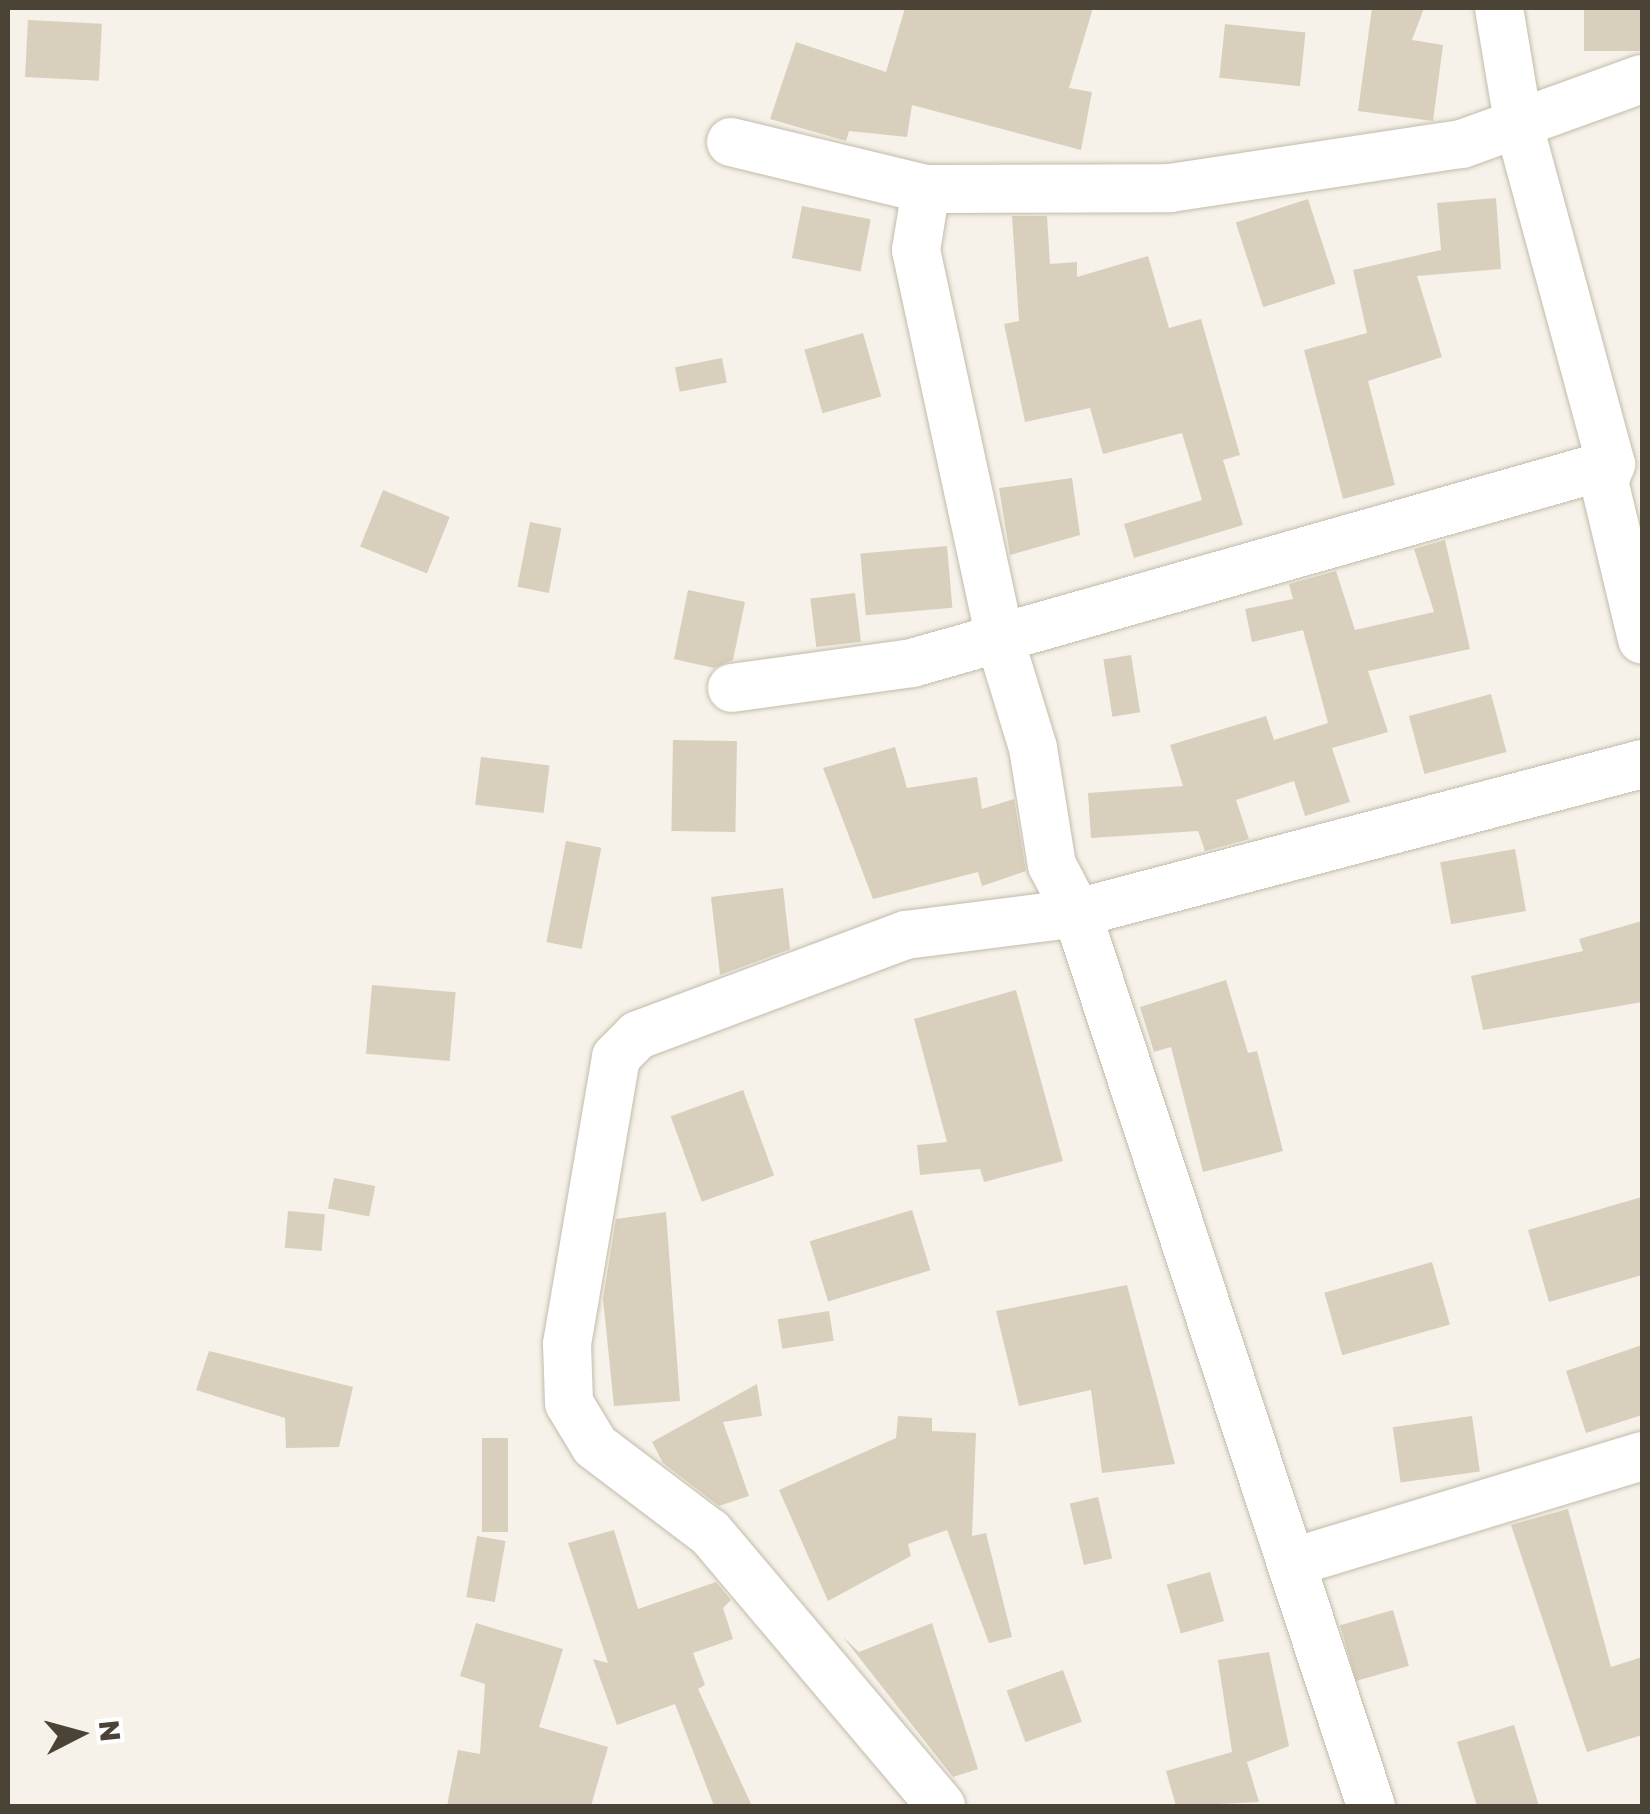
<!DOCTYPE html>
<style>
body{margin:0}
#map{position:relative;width:1650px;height:1814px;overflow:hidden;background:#f6f2e9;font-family:"Golos Text",sans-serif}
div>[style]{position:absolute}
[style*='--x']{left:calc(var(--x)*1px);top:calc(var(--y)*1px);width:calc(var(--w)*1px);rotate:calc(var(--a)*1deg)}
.building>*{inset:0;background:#d9cfbd;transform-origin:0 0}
.roads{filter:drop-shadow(0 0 2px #c3bbaa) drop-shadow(0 0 2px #c3bbaa)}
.minor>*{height:48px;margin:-24px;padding:0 24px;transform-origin:24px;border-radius:24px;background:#fff}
span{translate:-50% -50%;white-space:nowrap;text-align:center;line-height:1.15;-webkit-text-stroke:8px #fff;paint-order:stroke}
.frame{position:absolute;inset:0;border:10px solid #4b4336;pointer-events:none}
.north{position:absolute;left:30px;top:1684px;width:100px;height:100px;-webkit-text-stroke:8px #fff;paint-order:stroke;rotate:84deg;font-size:28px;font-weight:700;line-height:40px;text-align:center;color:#4b4336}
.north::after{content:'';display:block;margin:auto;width:35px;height:45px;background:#4b4336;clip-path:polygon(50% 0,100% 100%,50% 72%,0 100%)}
</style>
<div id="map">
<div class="building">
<div style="clip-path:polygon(905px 8px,1093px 8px,1069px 88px,1092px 92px,1081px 150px,912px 105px,907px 137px,849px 131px,846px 141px,770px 119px,796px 42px,886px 72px)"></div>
<div style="clip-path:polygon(1372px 8px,1424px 8px,1412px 40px,1443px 45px,1433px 121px,1358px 111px)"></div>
<div style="left:1584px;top:8px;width:58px;height:43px"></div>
<div style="left:28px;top:20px;width:74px;height:57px;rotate:3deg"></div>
<div style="left:1225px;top:24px;width:81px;height:54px;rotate:6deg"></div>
<div style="clip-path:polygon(1496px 198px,1501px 269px,1417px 276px,1442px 357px,1368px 381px,1395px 485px,1343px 499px,1304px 350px,1367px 333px,1353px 270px,1441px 250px,1437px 203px)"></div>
<div style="left:1308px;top:199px;width:89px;height:76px;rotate:72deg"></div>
<div style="left:802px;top:206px;width:70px;height:53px;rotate:11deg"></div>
<div style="clip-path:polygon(1012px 216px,1047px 216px,1050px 264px,1077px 262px,1077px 277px,1148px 256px,1169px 328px,1201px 319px,1240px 455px,1223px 460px,1243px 525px,1134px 558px,1124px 524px,1202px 500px,1182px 433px,1103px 454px,1090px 408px,1025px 422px,1004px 324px,1019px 321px)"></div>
<div style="left:863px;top:333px;width:66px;height:61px;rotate:74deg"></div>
<div style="left:722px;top:358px;width:25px;height:48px;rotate:79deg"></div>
<div style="clip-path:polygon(1072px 478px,1080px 535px,1010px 555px,999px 488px)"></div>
<div style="left:383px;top:490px;width:72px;height:61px;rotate:22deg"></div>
<div style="left:530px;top:522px;width:32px;height:66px;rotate:11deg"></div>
<div style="clip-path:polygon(1445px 540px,1470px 649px,1368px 671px,1388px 732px,1332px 748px,1350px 802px,1305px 816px,1294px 781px,1236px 800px,1249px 839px,1205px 851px,1198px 831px,1091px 838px,1088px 793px,1183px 786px,1170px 745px,1266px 716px,1274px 740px,1328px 723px,1303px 630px,1252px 642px,1245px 609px,1293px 599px,1289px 584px,1336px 571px,1355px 630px,1434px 612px,1414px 549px)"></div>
<div style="left:947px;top:546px;width:62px;height:87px;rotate:85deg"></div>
<div style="clip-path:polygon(688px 590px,745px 602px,733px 660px,714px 668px,674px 659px)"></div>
<div style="left:855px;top:593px;width:49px;height:45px;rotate:83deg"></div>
<div style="left:1131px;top:655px;width:58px;height:28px;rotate:81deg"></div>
<div style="left:1491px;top:694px;width:60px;height:85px;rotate:75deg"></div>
<div style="left:673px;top:740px;width:64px;height:91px;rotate:1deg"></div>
<div style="clip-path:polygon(895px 747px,907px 788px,977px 777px,982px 809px,1014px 799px,1026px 871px,982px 886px,978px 872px,873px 899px,823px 768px)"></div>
<div style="left:481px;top:757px;width:69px;height:48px;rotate:7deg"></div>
<div style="left:566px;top:841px;width:36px;height:103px;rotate:11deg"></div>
<div style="left:1515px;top:849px;width:63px;height:76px;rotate:80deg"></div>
<div style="clip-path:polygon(783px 888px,790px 949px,720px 975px,711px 897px)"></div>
<div style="clip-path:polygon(1642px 921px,1642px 1002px,1483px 1030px,1471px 976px,1583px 951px,1579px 939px)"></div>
<div style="clip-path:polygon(1226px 980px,1248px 1053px,1257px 1051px,1283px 1151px,1203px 1172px,1171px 1047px,1154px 1052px,1140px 1007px)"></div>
<div style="left:372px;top:985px;width:84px;height:69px;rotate:5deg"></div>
<div style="clip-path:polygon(1016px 990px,1063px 1161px,984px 1182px,980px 1169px,920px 1175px,917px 1145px,947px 1142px,914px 1019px)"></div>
<div style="left:743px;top:1090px;width:91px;height:77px;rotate:70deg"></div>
<div style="left:334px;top:1178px;width:42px;height:31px;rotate:11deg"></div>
<div style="clip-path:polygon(1642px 1197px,1642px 1275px,1549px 1302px,1528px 1230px)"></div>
<div style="left:912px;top:1210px;width:63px;height:107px;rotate:73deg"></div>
<div style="left:288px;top:1211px;width:37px;height:37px;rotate:5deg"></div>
<div style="clip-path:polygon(666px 1212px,680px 1401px,614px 1406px,603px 1299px,616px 1219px)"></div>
<div style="left:1432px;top:1262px;width:65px;height:112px;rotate:74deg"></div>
<div style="clip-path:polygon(1127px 1285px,1175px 1464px,1102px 1473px,1091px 1390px,1019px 1406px,996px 1311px)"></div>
<div style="left:829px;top:1311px;width:30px;height:52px;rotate:81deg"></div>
<div style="clip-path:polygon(1642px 1345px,1642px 1415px,1586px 1433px,1566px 1371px)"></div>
<div style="clip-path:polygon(209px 1351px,353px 1387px,339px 1447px,286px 1448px,285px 1418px,196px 1390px)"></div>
<div style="clip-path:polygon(757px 1384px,762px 1416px,723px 1422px,749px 1496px,719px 1506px,663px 1463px,652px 1442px)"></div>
<div style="clip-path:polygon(898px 1416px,932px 1418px,932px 1431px,976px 1433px,972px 1536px,986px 1533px,1012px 1637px,989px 1643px,947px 1530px,908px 1544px,911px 1556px,828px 1601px,779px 1490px,896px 1438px)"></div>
<div style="left:1472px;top:1416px;width:56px;height:80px;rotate:82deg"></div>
<div style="left:482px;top:1438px;width:26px;height:94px"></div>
<div style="left:1098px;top:1497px;width:63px;height:29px;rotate:77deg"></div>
<div style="clip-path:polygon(1568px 1509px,1611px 1667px,1642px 1657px,1642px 1735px,1587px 1752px,1511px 1525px)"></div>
<div style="clip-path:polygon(614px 1530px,638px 1609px,716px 1582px,731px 1600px,723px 1608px,733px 1639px,693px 1653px,705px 1685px,698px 1689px,752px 1806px,714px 1806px,675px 1704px,617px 1725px,593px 1659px,608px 1663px,568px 1543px)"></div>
<div style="left:477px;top:1536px;width:29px;height:62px;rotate:10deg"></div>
<div style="left:1210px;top:1572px;width:51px;height:45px;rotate:74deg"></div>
<div style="left:1393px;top:1610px;width:58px;height:55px;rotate:74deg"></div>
<div style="clip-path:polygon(476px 1623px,563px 1649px,539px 1727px,608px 1747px,591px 1806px,447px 1806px,458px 1750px,480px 1754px,485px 1684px,460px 1676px)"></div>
<div style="clip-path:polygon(932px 1623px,978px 1769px,953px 1777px,843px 1637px,859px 1652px)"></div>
<div style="clip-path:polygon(1269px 1652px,1289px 1746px,1247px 1762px,1259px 1802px,1176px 1806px,1166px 1771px,1232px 1752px,1218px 1660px)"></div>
<div style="left:1063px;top:1670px;width:55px;height:60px;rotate:70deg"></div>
<div style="clip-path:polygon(1514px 1725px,1539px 1806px,1477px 1806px,1457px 1742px)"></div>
</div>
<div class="roads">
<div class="minor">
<div style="--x:1499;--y:8;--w:116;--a:80.5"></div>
<div style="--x:1518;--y:122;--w:354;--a:74.8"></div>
<div style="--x:1611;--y:464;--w:18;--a:112"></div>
<div style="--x:1604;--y:481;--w:163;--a:76.5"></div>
<div style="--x:731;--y:142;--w:201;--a:13.6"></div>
<div style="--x:926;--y:189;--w:244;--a:-0.2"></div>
<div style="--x:1170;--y:188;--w:295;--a:-8.6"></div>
<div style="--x:1462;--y:144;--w:191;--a:-19.9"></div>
<div style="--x:926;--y:189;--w:62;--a:99.3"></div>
<div style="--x:916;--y:250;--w:399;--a:77.8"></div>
<div style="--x:1000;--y:640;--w:113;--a:73"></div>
<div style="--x:1033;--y:748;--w:119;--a:80.8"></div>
<div style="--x:1052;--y:865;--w:54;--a:62.5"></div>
<div style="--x:1077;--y:913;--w:940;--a:71.78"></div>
<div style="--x:732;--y:688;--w:182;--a:-7.9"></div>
<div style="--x:912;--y:663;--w:727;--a:-15.89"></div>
<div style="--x:1297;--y:1561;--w:361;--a:-16.9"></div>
<div style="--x:941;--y:1806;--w:358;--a:-130.2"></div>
<div style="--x:710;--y:1533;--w:144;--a:-142.9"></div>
<div style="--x:595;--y:1446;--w:50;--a:-121.2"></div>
<div style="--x:569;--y:1403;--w:59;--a:-91.9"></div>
<div style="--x:567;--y:1344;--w:291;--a:-80.3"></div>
<div style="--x:616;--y:1057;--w:31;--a:-45"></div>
<div style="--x:638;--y:1035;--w:286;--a:-20.5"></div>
<div style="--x:906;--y:935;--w:172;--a:-7.3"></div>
<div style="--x:1077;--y:913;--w:584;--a:-14.77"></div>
</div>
</div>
<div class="frame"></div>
<div class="north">N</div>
</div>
